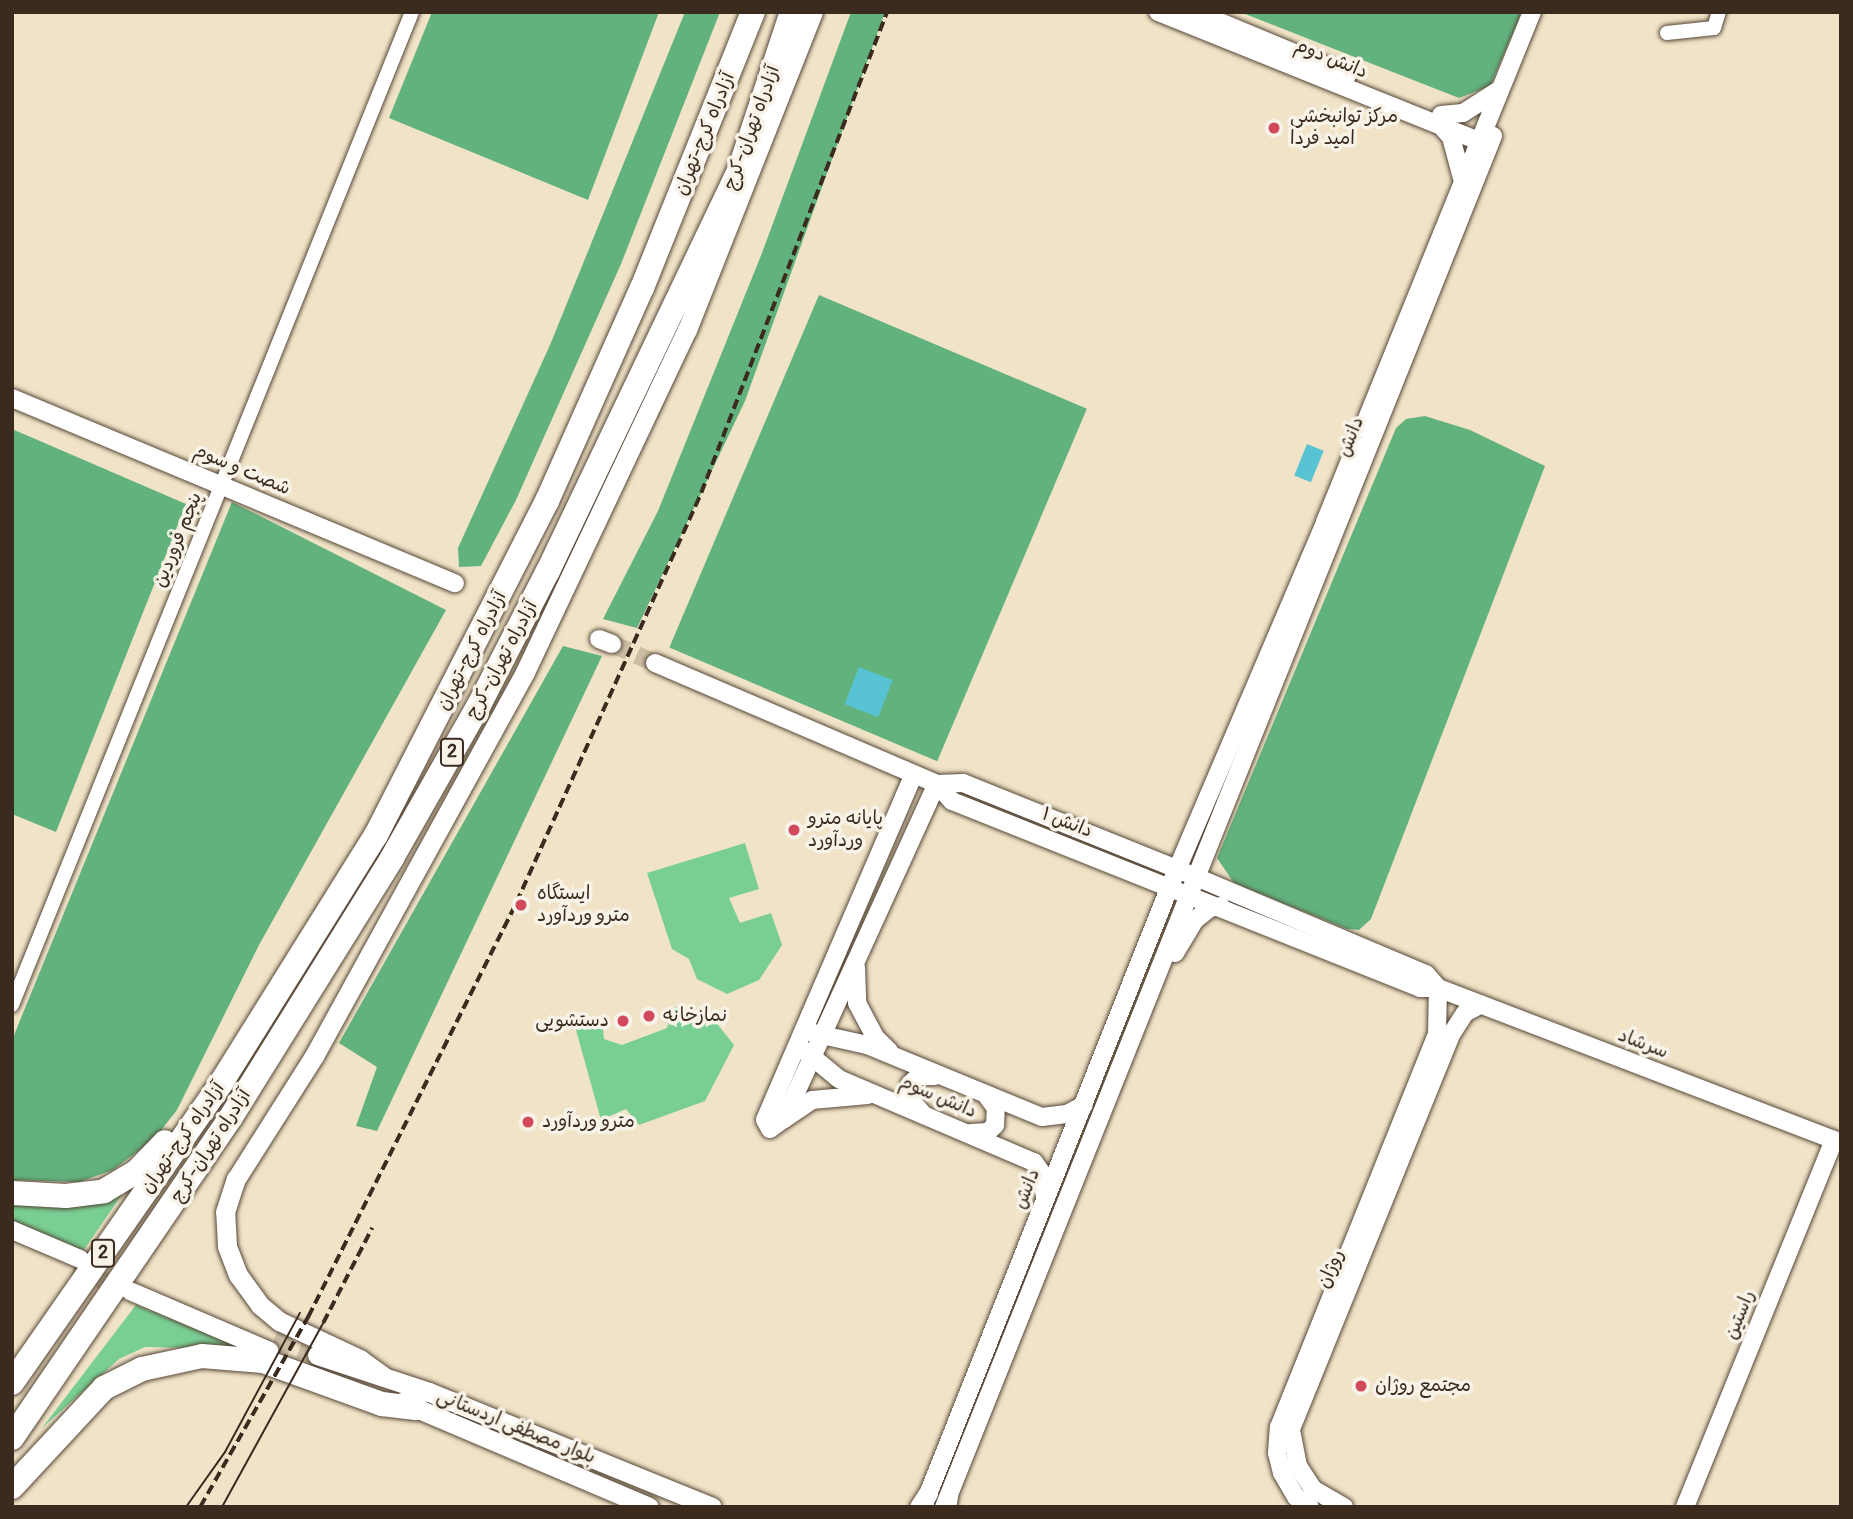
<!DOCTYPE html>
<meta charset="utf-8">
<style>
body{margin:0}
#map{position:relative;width:1853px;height:1519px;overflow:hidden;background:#f0e3c7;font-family:Pangolin,"Playpen Sans Arabic",sans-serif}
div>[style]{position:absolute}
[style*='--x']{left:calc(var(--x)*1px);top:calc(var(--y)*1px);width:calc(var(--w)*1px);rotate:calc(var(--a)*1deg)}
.green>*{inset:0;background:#79cf93}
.forest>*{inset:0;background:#62b27d;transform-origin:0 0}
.water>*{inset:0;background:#58c3d2;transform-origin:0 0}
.tertiary-tunnel>*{height:18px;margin-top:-9px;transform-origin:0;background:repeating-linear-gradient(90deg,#ccbea5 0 18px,transparent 0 27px)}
.roads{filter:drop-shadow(0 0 2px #564637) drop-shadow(0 0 2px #564637)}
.minor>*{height:14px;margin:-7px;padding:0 7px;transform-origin:7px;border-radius:7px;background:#fff}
.tertiary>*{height:18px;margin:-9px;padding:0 9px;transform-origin:9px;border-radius:9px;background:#fff}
.secondary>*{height:19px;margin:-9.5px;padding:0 9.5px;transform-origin:9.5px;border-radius:9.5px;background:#fff}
.motorway>*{height:24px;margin:-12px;padding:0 12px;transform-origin:12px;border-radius:12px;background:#fff}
.tram>*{height:2px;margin:-1px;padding:0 1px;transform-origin:1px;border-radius:1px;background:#3b2a1e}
.rail>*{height:3.5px;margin-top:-1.75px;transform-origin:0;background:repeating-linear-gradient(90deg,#3b2a1e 0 10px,transparent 0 15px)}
.dots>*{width:19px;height:19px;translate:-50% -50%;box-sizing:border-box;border:4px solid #f7f3e8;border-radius:50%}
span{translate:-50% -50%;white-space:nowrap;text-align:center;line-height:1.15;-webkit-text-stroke:7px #f7f3e8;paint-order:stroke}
.shield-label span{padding:2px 5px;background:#f7f3e8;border:2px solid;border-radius:5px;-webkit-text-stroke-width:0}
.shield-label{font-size:18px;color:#3b2a1e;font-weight:700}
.street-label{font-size:19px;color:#3b2a1e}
.poi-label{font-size:19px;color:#3b2a1e}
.left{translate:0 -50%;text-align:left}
.right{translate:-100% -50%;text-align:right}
.frame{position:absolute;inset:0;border:14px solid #3b2a1e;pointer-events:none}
</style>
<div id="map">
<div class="green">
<div style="clip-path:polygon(745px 843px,759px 889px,729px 898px,740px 923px,771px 913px,782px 945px,759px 980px,727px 994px,697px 979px,689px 959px,672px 949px,647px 873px)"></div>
<div style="clip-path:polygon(675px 1007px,711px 1016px,734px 1045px,705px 1101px,639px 1125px,626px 1109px,601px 1120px,576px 1030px,602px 1019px,604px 1039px,622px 1045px,667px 1028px)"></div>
<div style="clip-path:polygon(123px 1193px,81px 1254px,12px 1222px,12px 1197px)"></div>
<div style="clip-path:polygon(136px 1305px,246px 1349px,145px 1347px,119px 1359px,42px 1428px)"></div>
</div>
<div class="forest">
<div style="clip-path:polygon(432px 12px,659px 12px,588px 200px,389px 118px)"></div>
<div style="clip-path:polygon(685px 12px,720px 12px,621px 264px,516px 500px,481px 566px,459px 567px,458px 548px,550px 345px)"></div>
<div style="clip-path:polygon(851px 12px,885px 12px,745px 401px,637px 628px,603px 619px,658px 511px,762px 253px)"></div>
<div style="clip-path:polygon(1240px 12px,1522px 12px,1490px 86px,1459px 98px)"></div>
<div style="left:819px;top:295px;width:291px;height:383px;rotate:23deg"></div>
<div style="clip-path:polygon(1425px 416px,1470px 430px,1545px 466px,1371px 919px,1359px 930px,1347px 929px,1234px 883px,1217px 858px,1396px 428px,1406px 419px)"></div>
<div style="clip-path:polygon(12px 429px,186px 504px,56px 832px,12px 814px)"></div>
<div style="clip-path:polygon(232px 502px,446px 610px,259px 945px,177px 1110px,155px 1138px,113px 1170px,79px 1182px,12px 1180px,12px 1040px)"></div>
<div style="clip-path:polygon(563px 646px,602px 656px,377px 1131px,356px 1126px,377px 1067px,339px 1043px)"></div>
</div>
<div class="water">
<div style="left:1307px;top:444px;width:18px;height:34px;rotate:22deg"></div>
<div style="left:859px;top:667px;width:36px;height:40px;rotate:21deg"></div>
</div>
<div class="tertiary-tunnel">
<div style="--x:612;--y:644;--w:47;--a:23.8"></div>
<div style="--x:74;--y:1268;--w:56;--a:22.9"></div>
<div style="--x:274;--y:1340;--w:46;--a:19.2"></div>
</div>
<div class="roads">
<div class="minor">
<div style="--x:1667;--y:33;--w:47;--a:-6.1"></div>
<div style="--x:1714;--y:28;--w:17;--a:-73"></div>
<div style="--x:12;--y:1005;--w:1071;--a:-68.06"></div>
</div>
<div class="tertiary">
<div style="--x:1158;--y:12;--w:354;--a:21.9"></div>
<div style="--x:1196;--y:12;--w:164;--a:22.6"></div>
<div style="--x:1441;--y:115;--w:22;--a:-5"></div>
<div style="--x:1463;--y:113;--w:43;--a:-32.6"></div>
<div style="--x:1442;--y:127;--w:13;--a:48"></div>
<div style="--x:1451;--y:137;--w:42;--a:75"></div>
<div style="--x:12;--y:398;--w:480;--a:22.7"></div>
<div style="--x:599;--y:639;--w:14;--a:21"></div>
<div style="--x:655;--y:663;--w:307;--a:23.2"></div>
<div style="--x:937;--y:784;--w:23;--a:49"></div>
<div style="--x:952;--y:801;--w:504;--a:21.78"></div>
<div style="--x:1420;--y:988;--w:18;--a:0"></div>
<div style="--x:1438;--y:988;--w:424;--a:21"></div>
<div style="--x:1834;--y:1140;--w:396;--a:112.1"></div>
<div style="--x:913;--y:776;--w:374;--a:113.3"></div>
<div style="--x:765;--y:1120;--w:10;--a:61"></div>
<div style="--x:770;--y:1129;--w:17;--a:-36"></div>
<div style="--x:784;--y:1119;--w:368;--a:-65.5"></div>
<div style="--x:937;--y:784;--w:26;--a:-2"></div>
<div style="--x:963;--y:783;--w:231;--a:21.9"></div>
<div style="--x:1177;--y:869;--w:270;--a:22.9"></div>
<div style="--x:1426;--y:974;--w:18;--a:49"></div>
<div style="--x:1175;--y:953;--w:39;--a:-59"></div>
<div style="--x:1195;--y:920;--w:19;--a:-39"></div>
<div style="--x:1210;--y:908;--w:11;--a:-10"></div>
<div style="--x:856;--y:967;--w:36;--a:88"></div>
<div style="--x:857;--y:1003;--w:38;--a:62"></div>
<div style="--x:875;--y:1037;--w:20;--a:45"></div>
<div style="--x:813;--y:1033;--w:55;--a:12.5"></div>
<div style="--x:867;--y:1045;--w:189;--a:22.4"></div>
<div style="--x:1042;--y:1117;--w:25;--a:-7"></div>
<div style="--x:1067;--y:1114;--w:19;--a:-28"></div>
<div style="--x:805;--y:1051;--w:44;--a:39.5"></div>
<div style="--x:839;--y:1079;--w:212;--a:23.1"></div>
<div style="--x:1034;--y:1162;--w:12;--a:55"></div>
<div style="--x:1041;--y:1172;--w:26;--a:81"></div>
<div style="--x:922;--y:1113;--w:18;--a:-131"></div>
<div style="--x:910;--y:1099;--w:15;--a:-90"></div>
<div style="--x:910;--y:1084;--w:12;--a:-42"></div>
<div style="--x:919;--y:1076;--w:16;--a:0"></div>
<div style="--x:784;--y:1119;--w:34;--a:-34"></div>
<div style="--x:812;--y:1100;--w:56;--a:-5.1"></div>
<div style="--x:971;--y:1133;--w:17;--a:-3"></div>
<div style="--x:988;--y:1132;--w:10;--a:-45"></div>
<div style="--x:995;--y:1125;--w:17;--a:-87"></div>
<div style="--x:996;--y:1108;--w:15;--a:-127"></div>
<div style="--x:12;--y:1230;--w:74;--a:23.1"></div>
<div style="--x:130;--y:1291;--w:152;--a:23.2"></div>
<div style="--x:923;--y:1507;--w:668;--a:-68.31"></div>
<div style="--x:1170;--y:886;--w:396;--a:-66.9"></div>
<div style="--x:1325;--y:522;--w:550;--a:-67.91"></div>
<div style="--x:944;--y:1507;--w:1477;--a:-68.18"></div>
<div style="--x:1310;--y:1507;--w:17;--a:-144"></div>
<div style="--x:1296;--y:1497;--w:28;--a:-120"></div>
<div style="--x:1282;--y:1473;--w:21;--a:-104"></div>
<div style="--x:1277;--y:1453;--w:26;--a:-86"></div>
<div style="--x:1279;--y:1427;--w:424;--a:-68.1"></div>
<div style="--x:1437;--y:1034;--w:46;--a:-88.8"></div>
<div style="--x:1344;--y:1507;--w:36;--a:-150"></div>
<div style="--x:1313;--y:1489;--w:27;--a:-123"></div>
<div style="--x:1298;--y:1466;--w:38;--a:-101"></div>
<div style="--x:1291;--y:1429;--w:427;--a:-67.9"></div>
<div style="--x:1452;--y:1033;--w:24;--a:-57"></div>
<div style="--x:1465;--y:1013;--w:18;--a:-29"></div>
</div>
<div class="secondary">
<div style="--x:317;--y:1355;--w:118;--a:18.3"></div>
<div style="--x:429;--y:1392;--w:305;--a:22.1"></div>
<div style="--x:383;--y:1376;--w:29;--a:-144"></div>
<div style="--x:360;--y:1359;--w:89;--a:-154.9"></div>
<div style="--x:279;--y:1321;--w:25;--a:-140"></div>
<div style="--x:260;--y:1305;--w:37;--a:-126"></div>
<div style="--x:238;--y:1275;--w:31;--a:-111"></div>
<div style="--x:227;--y:1246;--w:34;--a:-93"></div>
<div style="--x:225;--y:1212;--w:35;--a:-72"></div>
<div style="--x:236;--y:1179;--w:146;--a:-57.6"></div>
<div style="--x:314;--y:1056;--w:438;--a:-61.2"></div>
<div style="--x:525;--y:672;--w:378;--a:-64.7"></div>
<div style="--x:687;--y:330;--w:342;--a:-68.4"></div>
<div style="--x:402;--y:1402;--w:268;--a:23"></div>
<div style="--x:919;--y:1507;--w:17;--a:-57"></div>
<div style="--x:946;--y:1507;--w:10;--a:-79"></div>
</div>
<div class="motorway">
<div style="--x:12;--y:1193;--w:54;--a:3.2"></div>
<div style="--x:66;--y:1196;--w:38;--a:-7"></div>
<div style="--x:104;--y:1191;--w:39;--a:-31"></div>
<div style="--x:137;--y:1171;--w:40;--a:-46"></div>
<div style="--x:12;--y:1383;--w:366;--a:-55.1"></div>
<div style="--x:221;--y:1083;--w:292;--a:-58"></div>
<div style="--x:376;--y:835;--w:375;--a:-62.9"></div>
<div style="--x:547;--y:501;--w:233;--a:-66"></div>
<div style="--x:642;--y:288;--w:297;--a:-68.1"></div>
<div style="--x:12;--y:1438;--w:389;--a:-55.7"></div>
<div style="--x:231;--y:1117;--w:305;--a:-58.1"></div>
<div style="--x:392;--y:858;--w:176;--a:-60.4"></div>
<div style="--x:479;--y:705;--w:151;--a:-62.8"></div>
<div style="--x:548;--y:571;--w:446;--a:-64.5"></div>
<div style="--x:740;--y:168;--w:164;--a:-71.6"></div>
<div style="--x:12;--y:1487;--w:135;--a:-47.1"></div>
<div style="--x:104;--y:1388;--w:42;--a:-26.6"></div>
<div style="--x:142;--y:1369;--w:61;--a:-12.2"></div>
<div style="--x:202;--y:1356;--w:61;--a:4.7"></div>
<div style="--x:263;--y:1361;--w:127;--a:19.9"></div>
<div style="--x:382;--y:1404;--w:34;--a:7"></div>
</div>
</div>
<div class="tram">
<div style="--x:186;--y:1507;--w:67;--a:-54.7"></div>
<div style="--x:225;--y:1452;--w:158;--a:-61.7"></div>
<div style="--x:222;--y:1507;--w:210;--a:-61.2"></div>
</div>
<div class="rail">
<div style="--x:323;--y:1323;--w:107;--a:-62.7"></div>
<div style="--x:200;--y:1507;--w:219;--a:-60.4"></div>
<div style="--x:308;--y:1317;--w:463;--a:-63.3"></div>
<div style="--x:516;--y:903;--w:450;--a:-65.7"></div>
<div style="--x:701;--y:493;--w:516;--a:-68.86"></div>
</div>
<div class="dots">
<div style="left:1274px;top:128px;background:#d1495b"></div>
<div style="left:794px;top:830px;background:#d1495b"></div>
<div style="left:521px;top:905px;background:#d1495b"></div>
<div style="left:649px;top:1016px;background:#d1495b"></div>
<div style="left:623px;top:1021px;background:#d1495b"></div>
<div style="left:528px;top:1122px;background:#d1495b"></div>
<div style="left:1361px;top:1386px;background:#d1495b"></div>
</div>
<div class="shield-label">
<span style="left:452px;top:752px">2</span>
<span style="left:103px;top:1253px">2</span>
</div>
<div class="street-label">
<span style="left:1331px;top:59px;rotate:22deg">دانش دوم</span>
<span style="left:752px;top:128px;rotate:-70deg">آزادراه تهران-کرج</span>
<span style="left:705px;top:134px;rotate:-68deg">آزادراه کرج-تهران</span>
<span style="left:1351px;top:437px;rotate:-68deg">دانش</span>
<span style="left:242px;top:470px;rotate:23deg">شصت و سوم</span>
<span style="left:178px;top:540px;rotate:-68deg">پنجم فروردین</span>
<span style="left:472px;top:651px;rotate:-63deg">آزادراه کرج-تهران</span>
<span style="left:502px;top:660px;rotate:-62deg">آزادراه تهران-کرج</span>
<span style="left:1067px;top:823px;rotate:21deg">دانش ۱</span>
<span style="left:1643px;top:1044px;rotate:21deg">سرشاد</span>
<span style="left:938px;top:1097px;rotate:23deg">دانش سوم</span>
<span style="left:183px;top:1138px;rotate:-55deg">آزادراه کرج-تهران</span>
<span style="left:211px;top:1146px;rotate:-57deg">آزادراه تهران-کرج</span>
<span style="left:1027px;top:1189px;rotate:-68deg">دانش</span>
<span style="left:1331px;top:1269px;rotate:-67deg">روژان</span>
<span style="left:1740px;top:1315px;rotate:-68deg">راستین</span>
<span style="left:516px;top:1427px;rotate:22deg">بلوار مصطفی اردستانی</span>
</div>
<div class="poi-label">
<span class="left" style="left:1290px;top:128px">مرکز توانبخشی<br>امید فردا</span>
<span class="left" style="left:808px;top:830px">پایانه مترو<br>وردآورد</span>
<span class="left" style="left:537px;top:905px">ایستگاه<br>مترو وردآورد</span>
<span class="left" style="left:663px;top:1016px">نمازخانه</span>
<span class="right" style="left:609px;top:1021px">دستشویی</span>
<span class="left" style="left:542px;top:1122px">مترو وردآورد</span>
<span class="left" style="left:1375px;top:1386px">مجتمع روژان</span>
</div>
<div class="frame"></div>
</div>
